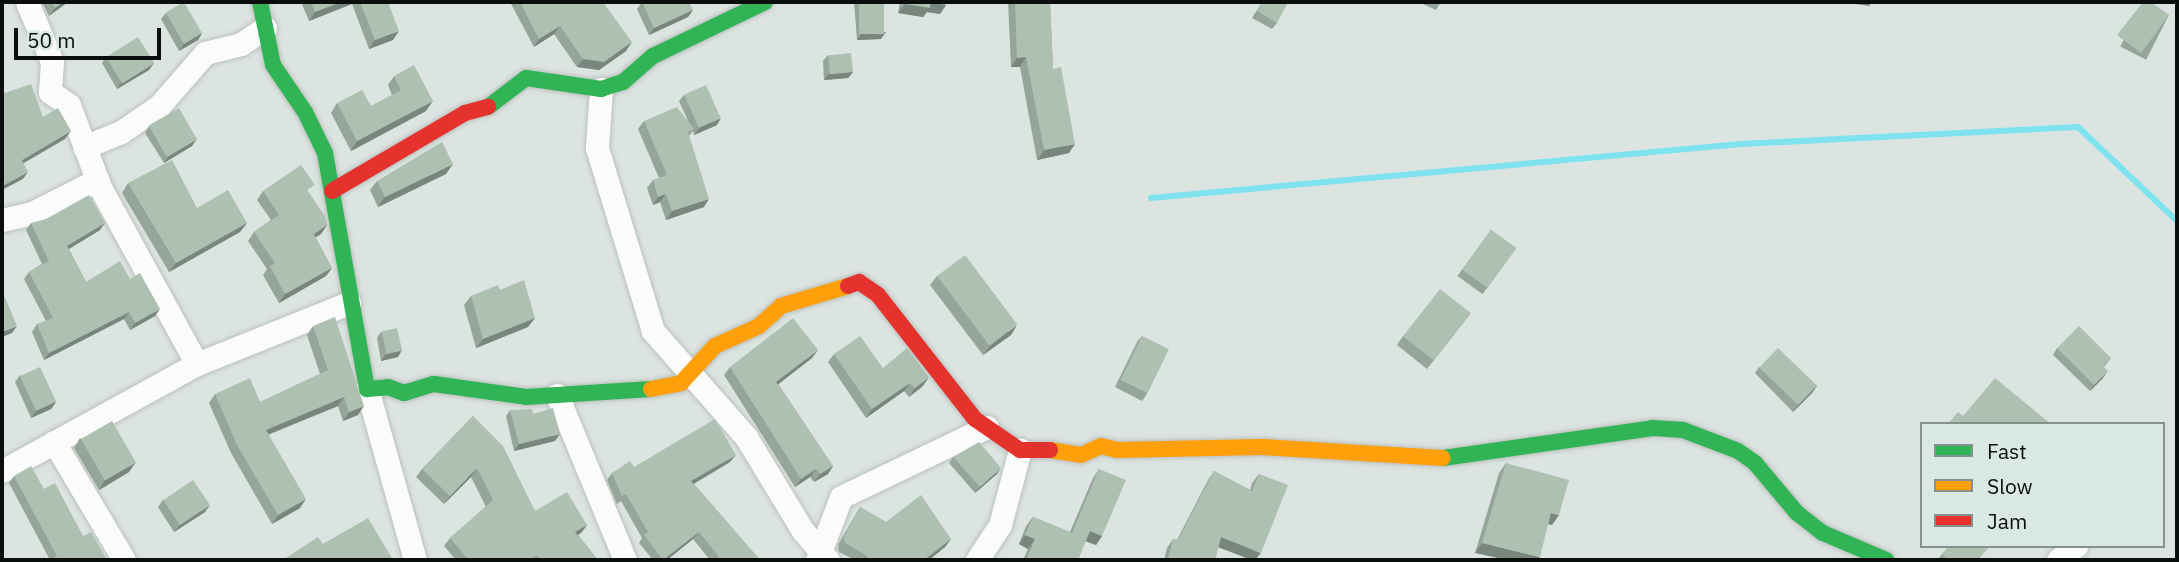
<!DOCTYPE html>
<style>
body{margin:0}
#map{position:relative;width:2179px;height:562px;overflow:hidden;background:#dce4e1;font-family:"IBM Plex Sans",sans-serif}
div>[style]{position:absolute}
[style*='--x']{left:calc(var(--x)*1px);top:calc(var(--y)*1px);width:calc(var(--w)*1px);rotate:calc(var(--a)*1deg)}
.stream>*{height:6px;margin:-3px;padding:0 3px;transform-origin:3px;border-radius:3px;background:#7ee3ee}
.roads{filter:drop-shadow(0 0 2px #bac0bd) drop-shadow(0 0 2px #bac0bd)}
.street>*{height:23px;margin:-11.5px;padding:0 11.5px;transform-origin:11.5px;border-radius:11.5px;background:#fafbfa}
.fast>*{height:16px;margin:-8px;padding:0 8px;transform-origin:8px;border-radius:8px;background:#30b455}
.slow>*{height:16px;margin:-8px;padding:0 8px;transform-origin:8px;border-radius:8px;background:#ff9f0a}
.jam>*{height:16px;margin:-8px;padding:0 8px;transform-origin:8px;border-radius:8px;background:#e5322d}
.wall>*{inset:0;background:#95a599;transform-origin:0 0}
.shaded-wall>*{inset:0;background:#79867d}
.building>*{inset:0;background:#adc0b2;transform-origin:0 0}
span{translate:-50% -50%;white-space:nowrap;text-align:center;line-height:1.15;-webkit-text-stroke:7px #d9e8e2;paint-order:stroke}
.frame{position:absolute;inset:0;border:4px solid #0a0f0d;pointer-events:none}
.legend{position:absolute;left:1920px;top:422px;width:245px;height:126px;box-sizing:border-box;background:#d9e8e2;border:2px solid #86918d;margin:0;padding:9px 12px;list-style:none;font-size:21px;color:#0a0f0d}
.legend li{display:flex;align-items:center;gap:14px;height:35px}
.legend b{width:35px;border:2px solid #86918d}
.scale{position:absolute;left:14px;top:28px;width:147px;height:32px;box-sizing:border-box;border:4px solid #0a0f0d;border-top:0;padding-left:9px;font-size:21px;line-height:24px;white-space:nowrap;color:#0a0f0d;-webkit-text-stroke:5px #d9e8e2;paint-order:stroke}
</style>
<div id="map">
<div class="stream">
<div style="--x:1151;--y:198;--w:592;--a:-5.23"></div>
<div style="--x:1741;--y:144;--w:337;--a:-2.9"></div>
<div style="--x:2078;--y:127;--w:137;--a:43.5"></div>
</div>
<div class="roads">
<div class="street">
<div style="--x:27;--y:2;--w:65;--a:67.4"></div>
<div style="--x:52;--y:62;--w:30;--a:94"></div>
<div style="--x:50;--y:92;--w:23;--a:34"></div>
<div style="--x:69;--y:105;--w:88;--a:69.3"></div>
<div style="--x:100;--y:187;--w:202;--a:61.3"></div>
<div style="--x:601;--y:89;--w:59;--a:93.9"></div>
<div style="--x:597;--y:148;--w:191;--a:73"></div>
<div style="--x:653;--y:331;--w:141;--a:48.7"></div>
<div style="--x:746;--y:437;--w:110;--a:58.8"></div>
<div style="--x:803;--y:531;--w:38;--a:49"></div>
<div style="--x:84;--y:147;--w:40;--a:-22"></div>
<div style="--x:121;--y:132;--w:46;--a:-34.4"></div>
<div style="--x:159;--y:106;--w:70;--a:-49"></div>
<div style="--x:205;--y:53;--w:37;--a:-14"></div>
<div style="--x:241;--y:44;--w:29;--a:-34"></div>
<div style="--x:2;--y:220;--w:31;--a:-13"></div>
<div style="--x:32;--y:213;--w:73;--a:-26.9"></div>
<div style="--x:367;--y:389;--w:178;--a:74.3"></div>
<div style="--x:557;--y:395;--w:178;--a:67.6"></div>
<div style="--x:54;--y:442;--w:137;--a:59.3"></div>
<div style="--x:2;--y:471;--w:222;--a:-28.8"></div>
<div style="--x:197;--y:364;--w:164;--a:-21.9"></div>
<div style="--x:817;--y:560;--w:67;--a:-69.1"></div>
<div style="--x:841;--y:497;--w:162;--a:-25.6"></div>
<div style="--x:977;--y:560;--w:42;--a:-56.7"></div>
<div style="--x:1000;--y:525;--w:78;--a:-75.1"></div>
<div style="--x:2058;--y:560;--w:23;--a:-38"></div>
</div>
<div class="fast">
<div style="--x:260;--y:2;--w:64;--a:78.3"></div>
<div style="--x:273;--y:65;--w:57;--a:55.8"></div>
<div style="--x:305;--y:112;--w:46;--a:64"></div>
<div style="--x:325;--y:153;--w:240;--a:79.9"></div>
<div style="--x:367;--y:389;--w:21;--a:-5"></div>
<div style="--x:388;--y:387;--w:17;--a:21"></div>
<div style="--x:404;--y:393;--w:31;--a:-17"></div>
<div style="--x:434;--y:384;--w:93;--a:8"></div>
<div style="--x:526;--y:397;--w:125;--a:-3.7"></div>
<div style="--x:488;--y:107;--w:48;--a:-37.3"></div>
<div style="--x:526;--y:78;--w:76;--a:8.3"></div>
<div style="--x:601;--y:89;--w:23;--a:-18"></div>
<div style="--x:623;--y:82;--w:40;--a:-41"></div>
<div style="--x:653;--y:56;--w:124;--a:-25.7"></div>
<div style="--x:1443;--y:458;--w:212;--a:-8.1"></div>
<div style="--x:1653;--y:428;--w:30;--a:4"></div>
<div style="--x:1683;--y:430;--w:59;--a:20.9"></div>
<div style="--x:1738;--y:451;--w:21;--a:35"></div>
<div style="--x:1755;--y:463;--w:65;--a:50"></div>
<div style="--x:1797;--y:513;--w:33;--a:38"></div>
<div style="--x:1823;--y:533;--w:69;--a:23.2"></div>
</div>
<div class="slow">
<div style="--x:651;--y:389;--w:31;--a:-11"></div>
<div style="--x:681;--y:383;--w:50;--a:-47.4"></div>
<div style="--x:715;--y:346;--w:48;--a:-24.4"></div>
<div style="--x:759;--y:326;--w:30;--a:-42"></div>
<div style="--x:781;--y:306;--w:70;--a:-16.6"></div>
<div style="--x:1050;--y:450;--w:31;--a:9"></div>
<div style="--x:1081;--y:455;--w:22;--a:-24"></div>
<div style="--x:1101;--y:446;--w:16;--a:14"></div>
<div style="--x:1117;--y:450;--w:145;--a:-1.2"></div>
<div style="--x:1262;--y:447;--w:181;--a:3.5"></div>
</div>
<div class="jam">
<div style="--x:332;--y:191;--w:154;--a:-30.4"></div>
<div style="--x:465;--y:113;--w:24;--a:-15"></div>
<div style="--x:848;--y:286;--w:12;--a:-20"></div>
<div style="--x:859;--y:282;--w:23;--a:34"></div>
<div style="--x:878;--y:295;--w:157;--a:52"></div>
<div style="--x:975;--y:419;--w:55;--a:34.6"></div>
<div style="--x:1020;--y:450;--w:30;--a:0"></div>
</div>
</div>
<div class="wall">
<div style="clip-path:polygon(42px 2px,68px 2px,49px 16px)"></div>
<div style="clip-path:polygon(301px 2px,388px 2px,393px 40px,369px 49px,352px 4px,309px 21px)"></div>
<div style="clip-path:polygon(510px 2px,603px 2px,626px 51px,599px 70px,577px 67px,554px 34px,534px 47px)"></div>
<div style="clip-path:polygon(642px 2px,693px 10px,688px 17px,649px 35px,637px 9px)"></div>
<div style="clip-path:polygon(854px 2px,884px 2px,881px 39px,857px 40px)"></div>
<div style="clip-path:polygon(900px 2px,947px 2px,946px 5px,940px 14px,927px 12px,923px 17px,898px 13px)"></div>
<div style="clip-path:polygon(1008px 2px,1050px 2px,1053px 69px,1069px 153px,1037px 160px,1020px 67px,1011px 67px)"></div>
<div style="clip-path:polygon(1262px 2px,1283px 2px,1277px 23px,1272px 29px,1252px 18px)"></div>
<div style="clip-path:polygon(1418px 2px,1441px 2px,1436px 10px)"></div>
<div style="left:2143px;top:2px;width:29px;height:50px;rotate:27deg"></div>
<div style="clip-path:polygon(166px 13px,202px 33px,198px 40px,179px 51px,161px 19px)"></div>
<div style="clip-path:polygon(828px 55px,853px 72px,848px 78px,824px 80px,823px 61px)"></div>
<div style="clip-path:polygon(106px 57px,154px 63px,149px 70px,117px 89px,102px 63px)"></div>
<div style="clip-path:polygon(394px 76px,426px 111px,351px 151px,331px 113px,337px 103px,371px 106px,392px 95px,388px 85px)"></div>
<div style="clip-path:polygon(684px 95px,717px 125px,694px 135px,693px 131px,689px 136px,704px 207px,666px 220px,660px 202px,653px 205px,647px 188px,653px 180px,659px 178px,638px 129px,644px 121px,689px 123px,679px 101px)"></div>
<div style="clip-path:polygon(149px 126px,192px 146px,164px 163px,145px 133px)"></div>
<div style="clip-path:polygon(446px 174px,378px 207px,370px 190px,377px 181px)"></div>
<div style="clip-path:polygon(128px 183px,197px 208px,247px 223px,240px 232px,169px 272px,122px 193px)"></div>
<div style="clip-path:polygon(263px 191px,309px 193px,327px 225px,321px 234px,315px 237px,332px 268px,326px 276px,279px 303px,263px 275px,267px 269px,248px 241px,254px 232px,271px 220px,257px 200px)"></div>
<div style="clip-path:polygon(31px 223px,100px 230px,69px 249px,86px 282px,130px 279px,155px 316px,130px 330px,124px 319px,44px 360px,32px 332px,37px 324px,46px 321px,24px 279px,29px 272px,42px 264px,26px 230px)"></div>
<div style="left:1491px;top:230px;width:31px;height:57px;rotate:36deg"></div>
<div style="clip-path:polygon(937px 276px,1011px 335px,983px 355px,930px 285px)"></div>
<div style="clip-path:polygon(500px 290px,535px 318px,528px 327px,476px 348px,464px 305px,471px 296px)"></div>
<div style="clip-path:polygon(1471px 313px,1427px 369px,1397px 345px,1403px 336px)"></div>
<div style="clip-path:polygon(313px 326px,358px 415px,343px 421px,338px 406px,268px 435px,300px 508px,272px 524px,231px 453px,209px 403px,215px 394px,260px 402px,320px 374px,307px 335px)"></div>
<div style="clip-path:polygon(381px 332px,398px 357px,381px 361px,377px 338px)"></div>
<div style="clip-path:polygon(1142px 336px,1147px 394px,1142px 401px,1115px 387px,1137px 342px)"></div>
<div style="clip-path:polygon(2057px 348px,2111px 358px,2104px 367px,2103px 378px,2090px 391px,2053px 355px)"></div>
<div style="clip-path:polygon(834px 354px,883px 368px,923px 386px,909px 397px,904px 391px,866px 418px,828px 362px)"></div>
<div style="clip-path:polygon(812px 358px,778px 384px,833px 466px,828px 474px,814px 482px,810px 477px,795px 487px,724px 375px,730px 367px)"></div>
<div style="clip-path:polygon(1759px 367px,1817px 386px,1812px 393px,1793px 412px,1755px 373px)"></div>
<div style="clip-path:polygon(20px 375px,56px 402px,51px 409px,31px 418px,15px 382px)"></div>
<div style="clip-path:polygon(510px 410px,533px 414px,555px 441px,514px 451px,506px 416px)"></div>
<div style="clip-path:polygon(473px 416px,535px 511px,587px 525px,581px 533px,578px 535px,598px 560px,456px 560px,444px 546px,450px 538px,486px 507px,471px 477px,444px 504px,416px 477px,422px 469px)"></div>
<div style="clip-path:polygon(80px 438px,129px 472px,99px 490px,74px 448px)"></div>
<div style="clip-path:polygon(953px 457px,997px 474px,975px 493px,949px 463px)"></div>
<div style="clip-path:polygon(730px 462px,694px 484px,760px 560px,710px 560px,693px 539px,667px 560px,653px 560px,639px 543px,642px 538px,621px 501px,617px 504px,607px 480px,612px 473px,634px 467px)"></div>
<div style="clip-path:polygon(1506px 463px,1552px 525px,1549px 524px,1475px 553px,1499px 473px)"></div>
<div style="clip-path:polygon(1099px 469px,1102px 536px,1096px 545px,1085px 541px,1078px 560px,1023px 560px,1028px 549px,1019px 544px,1026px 526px,1033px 517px,1070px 532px,1093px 478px)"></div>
<div style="clip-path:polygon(1214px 471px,1250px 490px,1252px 483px,1259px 474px,1252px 560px,1218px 547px,1215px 560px,1164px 560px,1167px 548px,1173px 539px,1177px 540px,1208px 480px)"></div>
<div style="clip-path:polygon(14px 476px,44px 489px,83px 536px,107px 560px,50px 560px,9px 483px)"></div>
<div style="clip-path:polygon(163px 500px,205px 512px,174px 532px,158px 507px)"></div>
<div style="clip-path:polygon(860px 507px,886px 522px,951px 539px,945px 547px,929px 560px,855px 560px,839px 552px,838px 545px)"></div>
<div style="clip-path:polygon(1942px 554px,1979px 560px,1938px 560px)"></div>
</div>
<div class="shaded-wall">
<div style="clip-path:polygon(63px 2px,68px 2px,49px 16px,55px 8px)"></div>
<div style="clip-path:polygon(341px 2px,353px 2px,352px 4px,309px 21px,315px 12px)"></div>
<div style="clip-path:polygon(931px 2px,946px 5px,940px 14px,927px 12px,923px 17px,898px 13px,905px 4px)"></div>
<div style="clip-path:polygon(1841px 2px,1872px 2px,1869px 6px)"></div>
<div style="clip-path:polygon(693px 10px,688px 17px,649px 35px,654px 28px)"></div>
<div style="clip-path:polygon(560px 26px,554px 34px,534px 47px,539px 39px)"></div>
<div style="clip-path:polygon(399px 31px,393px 40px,369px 49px,375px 40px)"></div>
<div style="clip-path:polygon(886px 32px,881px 39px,857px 40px,861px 34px)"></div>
<div style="clip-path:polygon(202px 33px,198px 40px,179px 51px,184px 44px)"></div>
<div style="clip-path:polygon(632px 42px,626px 51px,599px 70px,577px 67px,583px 59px)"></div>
<div style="clip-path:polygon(1026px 57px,1020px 67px,1011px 67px,1017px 58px)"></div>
<div style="clip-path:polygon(154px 63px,149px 70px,117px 89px,122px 82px)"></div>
<div style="clip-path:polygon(853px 72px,848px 78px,824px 80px,829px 74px)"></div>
<div style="clip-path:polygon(433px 101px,426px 111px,351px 151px,357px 141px)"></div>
<div style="clip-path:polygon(721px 118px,717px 125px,694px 135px,699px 128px)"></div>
<div style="clip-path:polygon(71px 131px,65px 139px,17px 167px,22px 160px)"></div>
<div style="clip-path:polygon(197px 139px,192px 146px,164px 163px,168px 157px)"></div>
<div style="clip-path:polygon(1075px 144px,1069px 153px,1037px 160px,1044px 150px)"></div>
<div style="clip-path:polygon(453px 164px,446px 174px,378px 207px,385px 197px)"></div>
<div style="clip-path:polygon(28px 172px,23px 179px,2px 190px,2px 186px)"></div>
<div style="clip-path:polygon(666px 194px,660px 202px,653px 205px,658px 197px)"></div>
<div style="clip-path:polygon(709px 199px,704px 207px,666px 220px,672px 211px)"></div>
<div style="clip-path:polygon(105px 223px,100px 230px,62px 253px,67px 246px)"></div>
<div style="clip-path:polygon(247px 223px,240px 232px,169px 272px,176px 263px)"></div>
<div style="clip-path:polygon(327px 225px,321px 234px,307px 243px,314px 234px)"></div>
<div style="clip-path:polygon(332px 268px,326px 276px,279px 303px,285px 294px)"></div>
<div style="clip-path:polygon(160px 309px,155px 316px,130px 330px,135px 323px)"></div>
<div style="clip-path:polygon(129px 312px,124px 319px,44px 360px,49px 353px)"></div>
<div style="clip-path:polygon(535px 318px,528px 327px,476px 348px,483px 339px)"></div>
<div style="clip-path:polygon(1017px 325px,1011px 335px,983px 355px,990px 346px)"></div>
<div style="clip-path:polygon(17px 326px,12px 333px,2px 337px,2px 332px)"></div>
<div style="clip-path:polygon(402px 350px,398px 357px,381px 361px,385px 355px)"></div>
<div style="clip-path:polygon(818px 350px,812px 358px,771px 390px,776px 382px)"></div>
<div style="clip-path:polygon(2108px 371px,2103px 378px,2090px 391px,2094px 385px)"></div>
<div style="clip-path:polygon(929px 377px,923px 386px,909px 397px,915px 388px)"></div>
<div style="clip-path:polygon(910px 383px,904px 391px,866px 418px,872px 409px)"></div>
<div style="clip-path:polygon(1817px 386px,1812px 393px,1793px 412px,1798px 405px)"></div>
<div style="clip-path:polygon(344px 397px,338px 406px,259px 438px,266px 430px)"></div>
<div style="clip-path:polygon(56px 402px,51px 409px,31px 418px,36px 411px)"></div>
<div style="clip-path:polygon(364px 406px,358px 415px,343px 421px,349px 412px)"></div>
<div style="clip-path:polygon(560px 434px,555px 441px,514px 451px,519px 444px)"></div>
<div style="clip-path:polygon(736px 455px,730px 462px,686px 488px,691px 481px)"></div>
<div style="clip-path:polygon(136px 462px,129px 472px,99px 490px,105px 480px)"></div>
<div style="clip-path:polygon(833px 466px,828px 474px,814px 482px,820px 474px)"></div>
<div style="clip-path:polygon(477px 468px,471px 477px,444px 504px,450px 496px)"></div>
<div style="clip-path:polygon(1001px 468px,997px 474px,975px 493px,980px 487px)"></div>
<div style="clip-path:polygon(816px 469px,810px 477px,795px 487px,801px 479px)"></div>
<div style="clip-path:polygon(306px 499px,300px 508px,272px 524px,278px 515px)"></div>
<div style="clip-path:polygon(210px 505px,205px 512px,174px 532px,179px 526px)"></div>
<div style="clip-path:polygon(1551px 513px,1559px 515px,1552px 525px,1545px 523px)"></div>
<div style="clip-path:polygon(587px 525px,581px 533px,569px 540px,575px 532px)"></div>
<div style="clip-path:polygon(1090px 531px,1102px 536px,1096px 545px,1083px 540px)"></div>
<div style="clip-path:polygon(699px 532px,693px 539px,667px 560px,663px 560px)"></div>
<div style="clip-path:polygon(1025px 535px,1035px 539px,1028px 549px,1019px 544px)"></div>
<div style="clip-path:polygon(1221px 537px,1261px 553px,1255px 560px,1252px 560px,1215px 546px)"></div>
<div style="clip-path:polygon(951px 539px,945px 547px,929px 560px,924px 560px)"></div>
<div style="clip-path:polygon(1482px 543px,1540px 557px,1538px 560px,1507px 560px,1475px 553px)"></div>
</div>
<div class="building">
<div style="clip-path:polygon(52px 2px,63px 2px,55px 8px)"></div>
<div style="left:184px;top:2px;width:36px;height:21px;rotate:60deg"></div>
<div style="clip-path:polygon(311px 2px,341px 2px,315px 12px)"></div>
<div style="clip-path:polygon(360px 2px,388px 2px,399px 31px,375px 40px)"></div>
<div style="clip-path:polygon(520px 2px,603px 2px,632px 42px,604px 62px,583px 59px,560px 26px,539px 39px)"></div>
<div style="clip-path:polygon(642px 2px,689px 2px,693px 10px,654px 28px)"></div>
<div style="left:859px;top:2px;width:25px;height:32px"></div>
<div style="clip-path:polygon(905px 2px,947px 2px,946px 5px,931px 2px,930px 8px,905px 4px)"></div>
<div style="clip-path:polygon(1015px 2px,1050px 2px,1053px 69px,1061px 67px,1075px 144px,1044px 150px,1026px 57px,1017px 58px)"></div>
<div style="clip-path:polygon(1262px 2px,1283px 2px,1287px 4px,1277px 23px,1257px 11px)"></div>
<div style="clip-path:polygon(2143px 2px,2151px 2px,2169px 15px,2141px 53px,2117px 35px)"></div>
<div style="left:138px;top:37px;width:31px;height:38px;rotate:58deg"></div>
<div style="left:851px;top:53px;width:19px;height:23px;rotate:84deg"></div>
<div style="clip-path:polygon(414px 65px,433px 101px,357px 141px,337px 103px,362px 90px,371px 106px,401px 90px,394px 76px)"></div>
<div style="clip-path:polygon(31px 84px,43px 117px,58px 108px,71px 131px,22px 160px,28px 172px,2px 186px,2px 94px)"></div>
<div style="left:706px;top:85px;width:36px;height:24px;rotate:66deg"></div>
<div style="clip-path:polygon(677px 107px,694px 129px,688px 132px,709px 199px,672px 211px,666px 194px,658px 197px,653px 180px,667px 175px,644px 121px)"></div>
<div style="left:179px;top:108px;width:36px;height:35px;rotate:60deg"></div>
<div style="clip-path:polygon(442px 142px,453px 164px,385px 197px,377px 181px)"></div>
<div style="clip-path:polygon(172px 160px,197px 208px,228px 190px,247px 223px,176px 263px,128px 183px)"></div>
<div style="clip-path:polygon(301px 165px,315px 185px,307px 190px,325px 216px,327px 225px,314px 234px,332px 268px,285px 294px,270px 266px,275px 263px,254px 232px,279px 215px,263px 191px)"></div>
<div style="clip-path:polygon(89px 195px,105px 223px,67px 246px,86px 282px,120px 261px,130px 279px,140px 273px,160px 309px,135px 323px,129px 312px,49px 353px,37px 324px,53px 318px,29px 272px,49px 261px,31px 223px,46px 219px)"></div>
<div style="left:1491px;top:230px;width:31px;height:49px;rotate:36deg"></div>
<div style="left:965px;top:255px;width:87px;height:35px;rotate:53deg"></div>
<div style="clip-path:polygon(524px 280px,535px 318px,483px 339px,471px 296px,498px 285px,500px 290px)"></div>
<div style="left:1440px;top:289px;width:39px;height:60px;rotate:38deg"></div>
<div style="clip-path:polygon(4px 295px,17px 326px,2px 332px,2px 296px)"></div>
<div style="clip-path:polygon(335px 317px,364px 406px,349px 412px,344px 397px,266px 430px,306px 499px,278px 515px,237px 445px,215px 394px,250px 378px,260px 402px,328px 370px,313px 326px)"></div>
<div style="clip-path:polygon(793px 318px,818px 350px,776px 382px,833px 466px,820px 474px,816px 469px,801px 479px,730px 367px)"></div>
<div style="clip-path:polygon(2079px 326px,2111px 358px,2103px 366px,2108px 371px,2094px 385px,2057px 348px)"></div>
<div style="left:397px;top:328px;width:23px;height:16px;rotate:77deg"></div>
<div style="clip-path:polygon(860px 336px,883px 368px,907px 348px,929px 377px,915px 388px,910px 383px,872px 409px,834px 354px)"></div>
<div style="left:1142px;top:336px;width:30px;height:49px;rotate:26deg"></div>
<div style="left:1778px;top:348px;width:54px;height:27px;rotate:44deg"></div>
<div style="left:40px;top:367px;width:38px;height:22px;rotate:65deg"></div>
<div style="clip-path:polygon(1995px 378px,2051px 424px,1948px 424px,1958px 412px,1963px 416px)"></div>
<div style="clip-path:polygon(553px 408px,560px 434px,519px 444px,510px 410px,532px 409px,533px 414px)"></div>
<div style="clip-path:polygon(473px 416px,503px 446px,535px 511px,567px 492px,587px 525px,575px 532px,598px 560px,541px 560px,537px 555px,529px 560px,469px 560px,450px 538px,493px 500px,477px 468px,450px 496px,422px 469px)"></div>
<div style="clip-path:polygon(715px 419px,736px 455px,691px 481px,760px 560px,714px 560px,719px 557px,699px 532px,663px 560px,644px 535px,648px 532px,626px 494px,622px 496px,612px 473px,630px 461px,634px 467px)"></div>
<div style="left:112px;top:421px;width:48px;height:36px;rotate:60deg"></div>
<div style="clip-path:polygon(979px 442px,1001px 468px,980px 487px,953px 457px)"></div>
<div style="clip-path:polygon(1506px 463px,1569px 480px,1559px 515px,1551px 513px,1540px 557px,1482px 543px)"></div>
<div style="clip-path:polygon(31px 466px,44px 489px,55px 483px,83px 536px,91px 532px,107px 560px,49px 560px,57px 556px,14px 476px)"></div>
<div style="clip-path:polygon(1099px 469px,1126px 480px,1102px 536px,1090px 531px,1078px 560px,1026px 560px,1035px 539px,1025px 535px,1033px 517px,1072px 533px)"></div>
<div style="clip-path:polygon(1214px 471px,1252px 491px,1259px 474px,1288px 485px,1261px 553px,1221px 537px,1215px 560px,1168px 560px,1173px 539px,1178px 540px)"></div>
<div style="left:193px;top:480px;width:30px;height:36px;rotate:56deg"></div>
<div style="clip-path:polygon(921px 495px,951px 539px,924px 560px,871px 560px,867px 556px,845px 543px,844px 537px,860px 507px,886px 522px)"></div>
<div style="clip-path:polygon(368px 518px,393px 560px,283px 560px,318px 537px,323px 544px)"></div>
<div style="clip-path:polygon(1949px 546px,1990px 546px,1978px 560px,1948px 560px,1942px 554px)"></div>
</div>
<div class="frame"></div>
<ul class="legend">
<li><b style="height:9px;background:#30b455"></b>Fast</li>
<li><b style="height:9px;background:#ff9f0a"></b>Slow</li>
<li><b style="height:9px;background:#e5322d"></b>Jam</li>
</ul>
<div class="scale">50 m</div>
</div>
